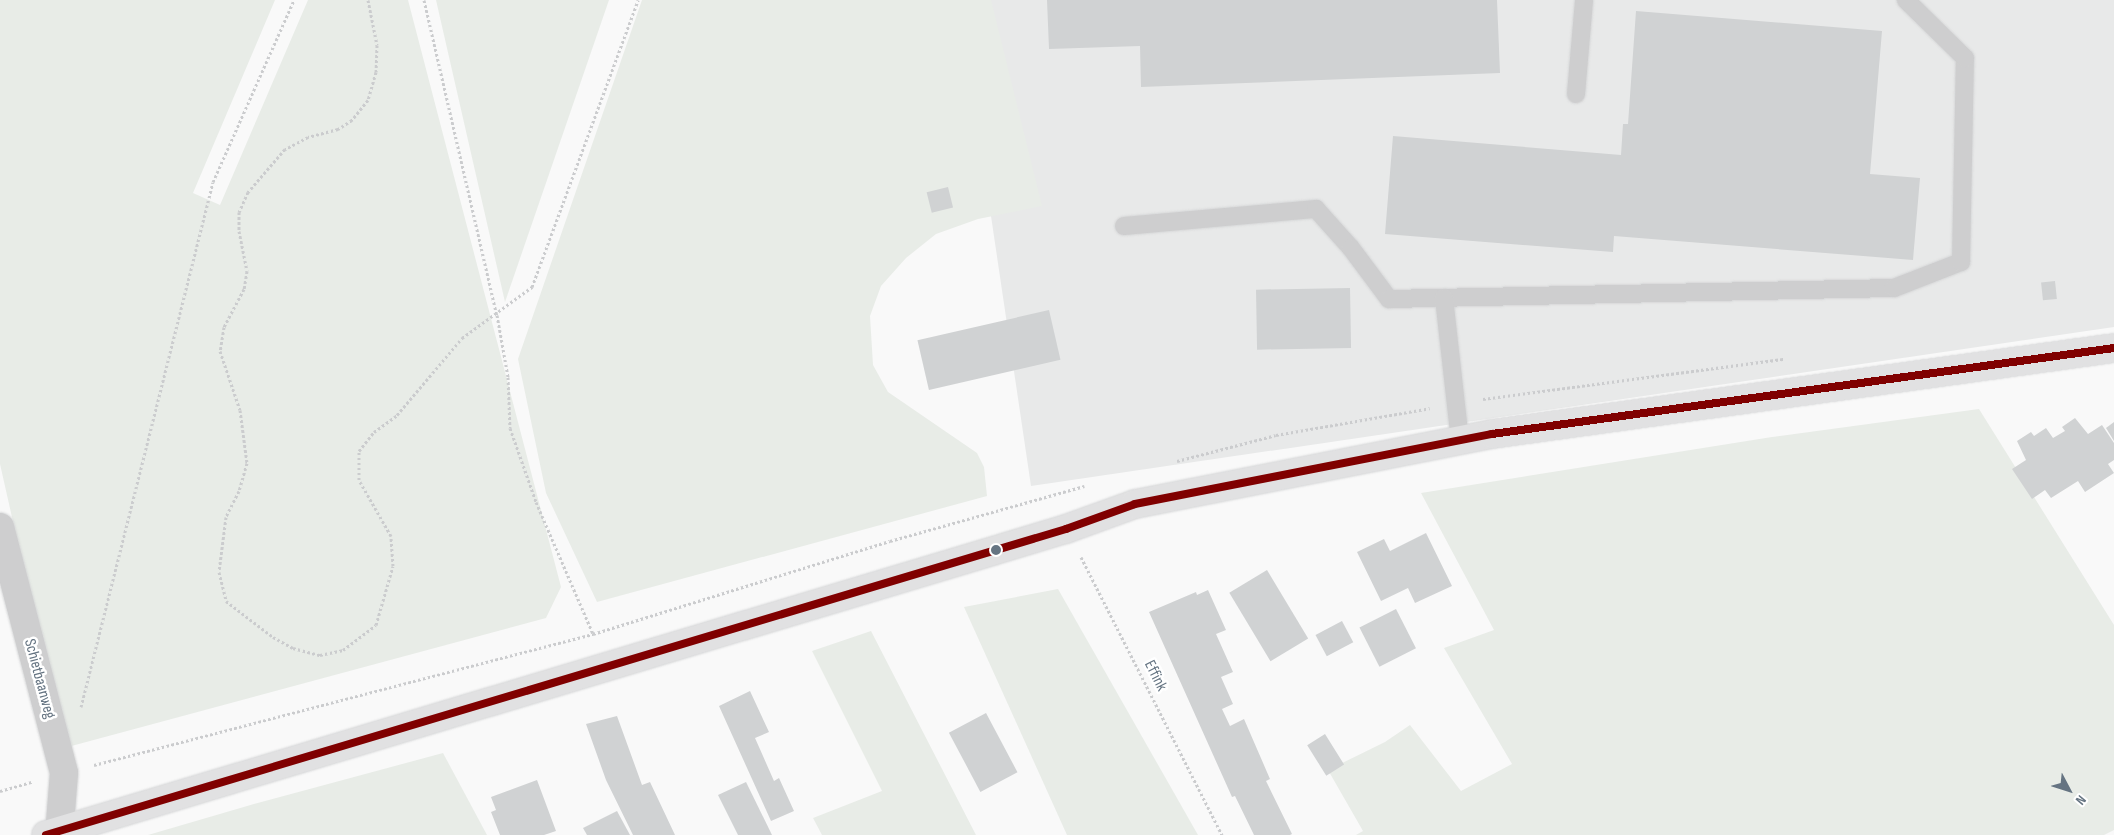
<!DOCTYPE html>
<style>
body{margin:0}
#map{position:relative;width:2114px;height:835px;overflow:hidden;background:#f9f9f9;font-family:"Sofia Sans Condensed",sans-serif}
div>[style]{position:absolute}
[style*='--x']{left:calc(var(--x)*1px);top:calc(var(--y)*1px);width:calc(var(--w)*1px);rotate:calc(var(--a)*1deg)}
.built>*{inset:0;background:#e8e9e9}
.green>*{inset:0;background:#e8ece7}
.building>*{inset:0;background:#d0d2d3;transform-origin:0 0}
.path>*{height:3px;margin-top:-1.5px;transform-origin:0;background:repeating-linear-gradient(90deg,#cbccce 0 2.5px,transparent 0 5px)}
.roads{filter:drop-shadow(0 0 1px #d5d6d7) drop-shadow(0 0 1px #d5d6d7)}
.lane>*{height:18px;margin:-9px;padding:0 9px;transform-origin:9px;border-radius:9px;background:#cececf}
.street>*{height:28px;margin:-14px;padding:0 14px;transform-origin:14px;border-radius:14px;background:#cececf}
.secondary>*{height:28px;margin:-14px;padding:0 14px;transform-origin:14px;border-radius:14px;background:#e1e1e2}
.bus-1>*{height:8px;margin:-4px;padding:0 4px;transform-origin:4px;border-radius:4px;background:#800000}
.dots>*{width:14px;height:14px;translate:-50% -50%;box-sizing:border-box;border:2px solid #fff;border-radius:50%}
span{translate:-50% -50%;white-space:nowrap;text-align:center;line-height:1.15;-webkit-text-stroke:5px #fff;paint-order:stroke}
.street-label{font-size:16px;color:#657482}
.north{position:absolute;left:2044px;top:765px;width:50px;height:50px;-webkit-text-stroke:4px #fff;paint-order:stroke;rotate:130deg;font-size:14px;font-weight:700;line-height:20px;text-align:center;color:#657482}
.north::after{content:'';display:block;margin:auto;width:18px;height:22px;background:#657482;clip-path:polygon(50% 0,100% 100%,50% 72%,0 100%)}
</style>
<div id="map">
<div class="built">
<div style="clip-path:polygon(959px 0,2114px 0,2114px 327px,1031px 486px)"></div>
</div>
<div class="green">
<div style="clip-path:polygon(0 0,275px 0,193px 193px,220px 205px,308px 0,408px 0,561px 587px,546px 618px,64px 748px,0 464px)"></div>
<div style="clip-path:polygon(436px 0,609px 0,505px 302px)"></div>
<div style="clip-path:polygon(642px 0,991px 0,1042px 206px,978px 219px,936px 234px,906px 258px,881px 286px,870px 316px,873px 365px,888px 392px,977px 453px,984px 467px,987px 496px,597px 602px,546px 493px,518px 359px)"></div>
<div style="clip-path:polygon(1979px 409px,2114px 625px,2114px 830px,2104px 835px,1356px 835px,1363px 831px,1328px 770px,1385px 742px,1410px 725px,1461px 791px,1512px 764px,1444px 648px,1494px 630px,1421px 493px,1772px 437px)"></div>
<div style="clip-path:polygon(1058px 589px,1198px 835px,1067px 835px,964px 607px)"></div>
<div style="clip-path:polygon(871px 631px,976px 835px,822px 835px,813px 818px,882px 791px,812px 651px)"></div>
<div style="clip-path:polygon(443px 753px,487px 835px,148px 835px,254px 804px)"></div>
</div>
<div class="building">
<div style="clip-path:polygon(1047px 0,1497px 0,1500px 73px,1141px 87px,1140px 46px,1049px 49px)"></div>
<div style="clip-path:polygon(1636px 11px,1882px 31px,1870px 174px,1920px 178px,1913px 260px,1614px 236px,1613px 252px,1385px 234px,1393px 136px,1621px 155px,1623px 124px,1628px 124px)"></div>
<div style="left:948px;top:187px;width:21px;height:22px;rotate:76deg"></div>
<div style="left:2055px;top:281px;width:18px;height:14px;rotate:84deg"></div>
<div style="left:1350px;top:288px;width:60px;height:94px;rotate:89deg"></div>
<div style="left:1049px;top:310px;width:51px;height:135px;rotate:77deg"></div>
<div style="clip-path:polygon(2075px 418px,2088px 434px,2102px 425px,2114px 443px,2114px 460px,2108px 464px,2114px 473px,2085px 492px,2078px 481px,2051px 498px,2045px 490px,2032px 499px,2012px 469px,2026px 460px,2017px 441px,2031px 432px,2034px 436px,2046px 428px,2053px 438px,2065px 431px,2062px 427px)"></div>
<div style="clip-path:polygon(2114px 422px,2114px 441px,2106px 428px)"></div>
<div style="clip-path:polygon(1426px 533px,1452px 586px,1415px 603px,1408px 588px,1381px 601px,1357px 552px,1384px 539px,1390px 551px)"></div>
<div style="left:1267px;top:570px;width:80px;height:44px;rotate:59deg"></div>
<div style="clip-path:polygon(1208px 590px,1226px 630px,1216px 634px,1233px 672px,1221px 677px,1233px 704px,1222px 709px,1230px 726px,1244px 719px,1270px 779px,1266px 781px,1292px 834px,1290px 835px,1254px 835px,1235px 796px,1232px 797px,1149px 612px,1196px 592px,1197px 595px)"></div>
<div style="left:1396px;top:609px;width:44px;height:41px;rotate:63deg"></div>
<div style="left:1342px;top:621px;width:24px;height:30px;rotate:62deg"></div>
<div style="clip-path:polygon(750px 691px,769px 732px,755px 738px,774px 781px,779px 778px,794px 811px,771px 821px,719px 706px)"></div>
<div style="left:986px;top:713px;width:67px;height:42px;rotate:62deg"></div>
<div style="clip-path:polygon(617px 716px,642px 785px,650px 782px,675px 835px,633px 835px,606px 780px,586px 724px)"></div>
<div style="left:1325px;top:734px;width:36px;height:21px;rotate:58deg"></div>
<div style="clip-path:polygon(537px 780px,556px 831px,544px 835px,500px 835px,491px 812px,496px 810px,491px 797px)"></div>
<div style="clip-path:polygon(746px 782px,772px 835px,738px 835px,718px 795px)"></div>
<div style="clip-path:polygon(617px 811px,630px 835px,587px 835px,583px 828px)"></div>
</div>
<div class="path">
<div style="--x:368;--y:0;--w:46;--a:78.7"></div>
<div style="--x:377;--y:45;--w:27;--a:92"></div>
<div style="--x:376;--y:72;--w:29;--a:106"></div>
<div style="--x:368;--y:100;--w:26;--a:129"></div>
<div style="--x:352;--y:120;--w:17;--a:147"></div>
<div style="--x:338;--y:129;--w:31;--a:165"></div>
<div style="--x:308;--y:137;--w:26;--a:152"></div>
<div style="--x:285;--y:149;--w:57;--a:130.7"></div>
<div style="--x:248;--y:192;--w:22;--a:114"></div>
<div style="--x:239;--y:212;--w:19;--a:90"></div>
<div style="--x:239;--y:231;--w:41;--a:78.7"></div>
<div style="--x:247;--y:271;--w:18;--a:99"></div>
<div style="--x:244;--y:289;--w:43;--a:117.8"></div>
<div style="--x:224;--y:327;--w:24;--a:99"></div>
<div style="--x:220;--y:351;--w:62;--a:71.3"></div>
<div style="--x:240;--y:410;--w:53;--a:82.5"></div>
<div style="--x:247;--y:463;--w:29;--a:106"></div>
<div style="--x:239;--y:491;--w:29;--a:117"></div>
<div style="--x:226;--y:517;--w:55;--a:97.3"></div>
<div style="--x:219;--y:572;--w:30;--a:76"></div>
<div style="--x:226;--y:601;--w:59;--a:37.5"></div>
<div style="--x:273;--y:637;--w:23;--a:29"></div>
<div style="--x:293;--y:648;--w:28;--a:15"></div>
<div style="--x:320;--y:655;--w:24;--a:-12"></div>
<div style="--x:343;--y:650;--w:41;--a:-37.1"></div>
<div style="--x:376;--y:625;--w:61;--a:-73.9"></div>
<div style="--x:393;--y:566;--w:30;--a:-94"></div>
<div style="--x:391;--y:536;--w:64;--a:-119.7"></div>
<div style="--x:359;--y:480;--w:29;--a:-90"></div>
<div style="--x:359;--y:451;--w:24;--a:-52"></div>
<div style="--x:374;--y:432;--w:29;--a:-36"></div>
<div style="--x:397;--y:415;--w:101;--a:-49.8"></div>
<div style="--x:462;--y:338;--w:87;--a:-36.1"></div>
<div style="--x:532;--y:287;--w:306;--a:-69.7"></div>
<div style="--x:424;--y:0;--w:323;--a:77"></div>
<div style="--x:497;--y:315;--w:63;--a:79.9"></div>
<div style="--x:508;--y:377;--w:51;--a:87.8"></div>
<div style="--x:510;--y:428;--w:78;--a:70.6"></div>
<div style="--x:536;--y:502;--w:144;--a:66.6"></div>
<div style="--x:1483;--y:399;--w:304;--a:-7.6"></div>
<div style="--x:1177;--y:461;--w:102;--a:-14.7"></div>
<div style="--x:1276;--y:435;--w:156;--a:-9.9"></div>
<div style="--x:1081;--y:557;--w:312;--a:63.1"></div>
<div style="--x:81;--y:707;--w:541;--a:-75.89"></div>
<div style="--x:213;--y:182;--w:199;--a:-66"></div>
<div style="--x:94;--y:765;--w:516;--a:-14.71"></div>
<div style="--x:593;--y:634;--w:311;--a:-17.4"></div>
<div style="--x:890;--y:541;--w:202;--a:-15.8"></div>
<div style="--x:0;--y:791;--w:33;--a:-16"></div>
</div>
<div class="roads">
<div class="lane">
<div style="--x:1576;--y:94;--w:94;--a:-85.1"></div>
<div style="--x:1124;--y:226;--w:193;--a:-5.1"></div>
<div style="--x:1316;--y:209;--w:52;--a:48.1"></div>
<div style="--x:1351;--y:248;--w:64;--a:53.3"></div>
<div style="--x:1389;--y:299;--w:505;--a:-1.25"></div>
<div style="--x:1894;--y:288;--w:72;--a:-21.2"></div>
<div style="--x:1961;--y:262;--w:204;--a:-88.9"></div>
<div style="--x:1965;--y:58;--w:83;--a:-135.5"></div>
<div style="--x:1444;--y:298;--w:143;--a:83.6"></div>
</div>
<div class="street">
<div style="--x:0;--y:527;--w:254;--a:75.4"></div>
<div style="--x:64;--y:773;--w:62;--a:94.6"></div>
</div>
<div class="secondary">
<div style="--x:46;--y:835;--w:1065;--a:-16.7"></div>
<div style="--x:1066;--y:529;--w:73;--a:-19.9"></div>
<div style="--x:1135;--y:504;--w:364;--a:-11.1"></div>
<div style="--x:1492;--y:434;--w:628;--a:-7.87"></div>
</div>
</div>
<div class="bus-1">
<div style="--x:46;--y:835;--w:1065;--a:-16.7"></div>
<div style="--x:1066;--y:529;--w:73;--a:-19.9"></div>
<div style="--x:1135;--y:504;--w:364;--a:-11.1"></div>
<div style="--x:1492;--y:434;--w:628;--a:-7.87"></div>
</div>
<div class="dots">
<div style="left:996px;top:550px;background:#657482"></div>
</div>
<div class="street-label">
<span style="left:1155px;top:676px;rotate:63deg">Effink</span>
<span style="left:39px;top:679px;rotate:75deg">Schietbaanweg</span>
</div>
<div class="north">N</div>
</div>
